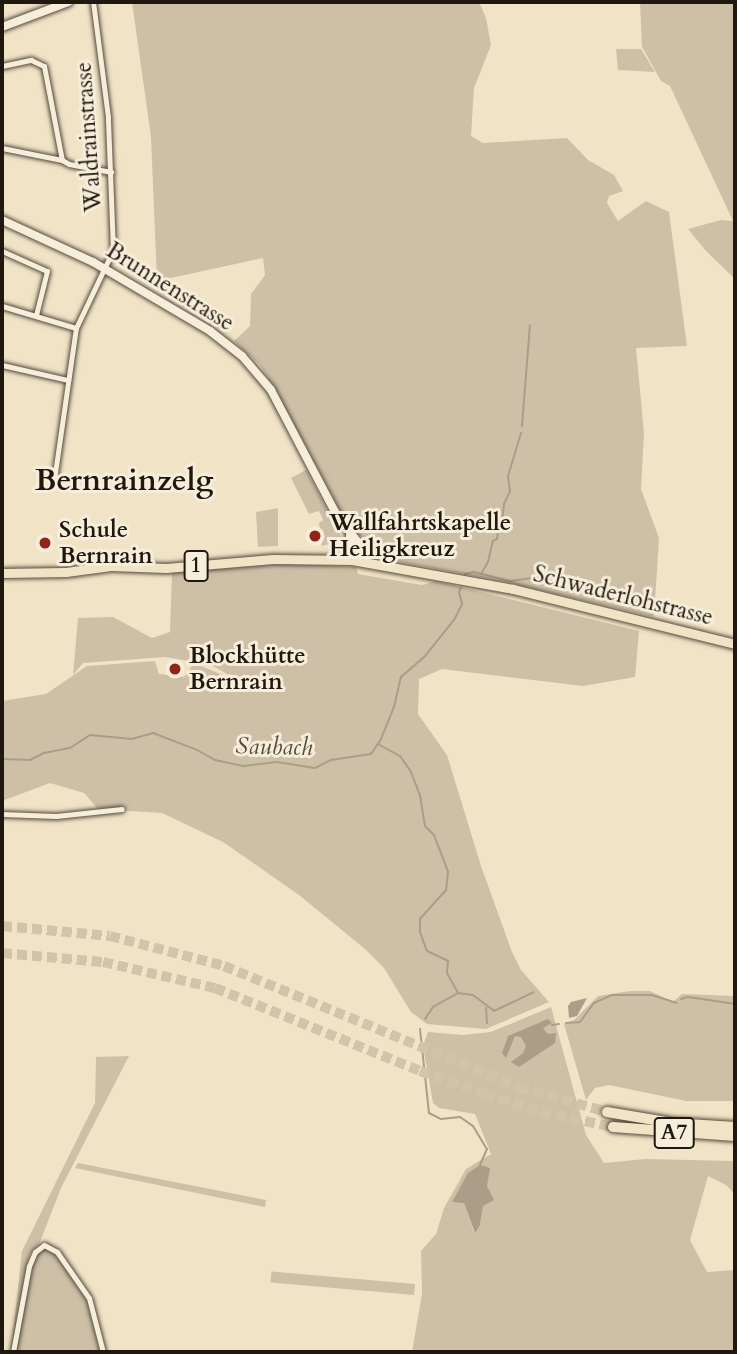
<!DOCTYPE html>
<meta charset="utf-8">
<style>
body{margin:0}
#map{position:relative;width:737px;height:1354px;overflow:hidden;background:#f1e3c6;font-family:Cardo,serif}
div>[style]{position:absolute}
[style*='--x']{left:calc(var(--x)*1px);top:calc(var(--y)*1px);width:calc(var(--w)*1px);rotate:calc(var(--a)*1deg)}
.green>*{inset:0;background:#cdc0a7;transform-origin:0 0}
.water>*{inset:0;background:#aa9e88}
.stream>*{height:2px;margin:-1px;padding:0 1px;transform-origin:1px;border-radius:1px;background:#aa9e88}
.motorway-tunnel>*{height:10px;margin-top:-5px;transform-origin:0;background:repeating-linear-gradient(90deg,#d2c4ab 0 10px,transparent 0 15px)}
.roads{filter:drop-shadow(0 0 2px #544a3d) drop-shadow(0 0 2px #544a3d)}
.minor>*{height:5px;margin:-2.5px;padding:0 2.5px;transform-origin:2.5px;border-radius:2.5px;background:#f6edda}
.secondary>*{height:8px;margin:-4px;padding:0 4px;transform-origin:4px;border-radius:4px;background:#f6edda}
.primary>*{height:9px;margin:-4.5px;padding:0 4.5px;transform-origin:4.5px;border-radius:4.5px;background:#f1e3c6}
.motorway>*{height:10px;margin:-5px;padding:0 5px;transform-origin:5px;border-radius:5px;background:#f1e3c6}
.dots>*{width:19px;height:19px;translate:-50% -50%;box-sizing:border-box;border:4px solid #f6edda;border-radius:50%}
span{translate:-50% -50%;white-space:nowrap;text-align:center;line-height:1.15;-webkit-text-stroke:6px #f6edda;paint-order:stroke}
.shield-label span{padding:2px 5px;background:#f6edda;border:2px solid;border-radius:5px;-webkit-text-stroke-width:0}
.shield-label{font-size:21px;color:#20170f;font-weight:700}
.street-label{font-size:23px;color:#20170f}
.poi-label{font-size:23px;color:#20170f;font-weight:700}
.left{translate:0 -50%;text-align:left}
.water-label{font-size:24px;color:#574d3f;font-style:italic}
.district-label{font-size:30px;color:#20170f;font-weight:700}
.frame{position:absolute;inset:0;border:4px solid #20170f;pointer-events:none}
</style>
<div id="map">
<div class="green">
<div style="clip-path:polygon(132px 2px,479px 2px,486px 18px,491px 45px,474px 88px,471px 136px,483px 143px,567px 138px,588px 160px,614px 175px,623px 191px,609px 196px,607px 203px,618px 221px,646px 201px,669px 212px,687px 346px,636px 348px,644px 433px,641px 489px,659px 538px,654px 617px,507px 582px,384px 559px,369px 541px,350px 529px,275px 388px,259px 364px,234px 341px,250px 326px,251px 294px,265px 275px,263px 258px,157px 281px,151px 137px)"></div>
<div style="clip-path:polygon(640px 2px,735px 2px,735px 279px,706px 251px,688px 229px,721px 220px,733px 221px,670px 86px,661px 81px,642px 47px)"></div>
<div style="clip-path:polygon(616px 49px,641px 49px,655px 72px,618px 70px)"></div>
<div style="clip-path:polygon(306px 470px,343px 540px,322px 546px,319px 523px,323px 520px,319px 511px,309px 514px,291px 478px)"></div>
<div style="clip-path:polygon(278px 508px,278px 546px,258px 547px,256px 512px)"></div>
<div style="clip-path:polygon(289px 564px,356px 567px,358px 574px,422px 585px,436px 581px,639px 631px,635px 677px,583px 686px,442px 669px,419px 679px,418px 714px,447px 755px,481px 866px,512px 952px,521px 970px,549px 1002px,486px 1029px,427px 1024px,411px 1012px,384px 968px,365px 949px,299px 895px,223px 842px,162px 813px,98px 809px,84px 793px,50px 783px,2px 801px,2px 701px,46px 694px,87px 666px,102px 665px,155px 661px,159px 674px,184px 677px,194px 663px,247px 685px,211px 665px,165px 657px,83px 663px,73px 675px,78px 618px,113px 617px,152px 638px,170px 632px,172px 572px)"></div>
<div style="clip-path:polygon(630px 991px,650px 991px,673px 1002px,682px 994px,735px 996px,735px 1101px,686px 1101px,609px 1085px,595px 1088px,586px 1100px,564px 1024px,574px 1020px,598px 996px)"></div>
<div style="clip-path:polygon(evenodd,551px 1007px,586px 1135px,604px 1163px,645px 1159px,735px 1161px,735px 1194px,726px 1185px,708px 1176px,690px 1240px,707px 1272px,735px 1270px,735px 1352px,412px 1352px,422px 1294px,421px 1251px,436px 1234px,444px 1208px,466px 1169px,491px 1154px,475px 1114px,439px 1108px,433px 1103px,423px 1046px,428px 1032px,463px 1035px,491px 1032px,551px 1007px,487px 1178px,480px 1225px,474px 1232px,464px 1203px,487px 1178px)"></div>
<div style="clip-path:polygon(129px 1056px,61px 1188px,40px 1242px,29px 1255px,11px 1351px,22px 1251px,95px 1103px,96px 1057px)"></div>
<div style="clip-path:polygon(78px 1163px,266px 1200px,265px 1207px,75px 1168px)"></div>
<div style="clip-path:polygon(43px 1248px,56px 1253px,87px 1300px,100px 1352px,14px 1352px,35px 1255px)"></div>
<div style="left:415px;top:1284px;width:11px;height:144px;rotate:95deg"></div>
</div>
<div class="water">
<div style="clip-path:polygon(587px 998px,577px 1016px,569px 1018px,568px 1006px,571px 1002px)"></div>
<div style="clip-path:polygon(548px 1019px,552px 1023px,543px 1028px,548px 1034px,556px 1033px,555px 1043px,519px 1067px,511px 1062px,523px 1053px,526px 1046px,521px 1037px,515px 1036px,506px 1058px,502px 1053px,508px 1036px)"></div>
<div style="clip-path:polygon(480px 1165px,490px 1168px,487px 1186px,494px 1200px,483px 1206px,480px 1225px,475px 1233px,464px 1203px,452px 1202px,468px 1173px)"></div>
</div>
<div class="stream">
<div style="--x:522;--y:426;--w:101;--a:-85.5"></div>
<div style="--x:465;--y:574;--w:9;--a:-13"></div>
<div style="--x:474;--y:572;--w:38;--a:14"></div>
<div style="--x:511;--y:581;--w:42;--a:-8.1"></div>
<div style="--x:481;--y:574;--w:14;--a:-60"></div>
<div style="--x:488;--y:562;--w:22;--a:-77"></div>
<div style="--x:493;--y:541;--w:4;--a:-27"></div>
<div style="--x:497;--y:539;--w:13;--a:-81"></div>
<div style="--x:499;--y:526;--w:4;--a:-45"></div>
<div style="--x:502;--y:523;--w:19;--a:-84"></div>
<div style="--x:504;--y:504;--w:14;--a:-65"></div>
<div style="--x:510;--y:491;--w:15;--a:-98"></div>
<div style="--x:508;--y:476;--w:45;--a:-73.2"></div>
<div style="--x:562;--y:580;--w:23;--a:29"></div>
<div style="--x:582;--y:591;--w:32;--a:16"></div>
<div style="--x:613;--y:600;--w:40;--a:7.1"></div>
<div style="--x:378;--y:744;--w:25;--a:29"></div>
<div style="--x:400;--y:756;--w:19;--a:55"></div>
<div style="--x:411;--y:772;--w:25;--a:69"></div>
<div style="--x:420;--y:795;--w:31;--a:81"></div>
<div style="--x:425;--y:826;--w:13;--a:45"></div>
<div style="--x:434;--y:835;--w:40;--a:69"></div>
<div style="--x:448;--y:872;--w:18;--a:96"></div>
<div style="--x:446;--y:890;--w:39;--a:132"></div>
<div style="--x:420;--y:919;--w:13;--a:90"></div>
<div style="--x:420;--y:932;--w:20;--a:70"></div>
<div style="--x:427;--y:951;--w:23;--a:25"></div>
<div style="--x:448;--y:961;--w:12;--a:95"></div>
<div style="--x:447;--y:973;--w:23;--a:61"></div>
<div style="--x:458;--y:993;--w:29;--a:151"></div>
<div style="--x:433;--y:1007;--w:14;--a:124"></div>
<div style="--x:2;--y:759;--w:28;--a:2"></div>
<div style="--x:30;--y:760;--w:16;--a:-27"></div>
<div style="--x:44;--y:753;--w:26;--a:-11"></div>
<div style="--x:70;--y:748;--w:24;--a:-33"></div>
<div style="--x:90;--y:735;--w:42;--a:5.4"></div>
<div style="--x:132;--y:739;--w:22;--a:-16"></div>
<div style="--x:153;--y:733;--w:47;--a:21.1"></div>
<div style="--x:197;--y:750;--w:21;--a:29"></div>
<div style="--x:215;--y:760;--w:30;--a:12"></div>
<div style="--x:244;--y:766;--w:33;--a:-7"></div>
<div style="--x:277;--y:762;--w:38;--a:9"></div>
<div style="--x:315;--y:768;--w:18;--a:-27"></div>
<div style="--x:331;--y:760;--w:40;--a:-8.5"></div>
<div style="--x:371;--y:754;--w:18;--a:-56"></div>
<div style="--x:381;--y:739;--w:35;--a:-68"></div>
<div style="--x:394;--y:707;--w:31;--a:-77"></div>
<div style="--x:401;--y:677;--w:32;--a:-41"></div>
<div style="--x:425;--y:656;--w:46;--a:-51.1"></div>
<div style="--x:454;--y:620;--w:18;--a:-63"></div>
<div style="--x:462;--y:604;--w:12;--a:-104"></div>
<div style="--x:459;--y:592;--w:5;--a:-68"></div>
<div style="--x:458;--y:993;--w:15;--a:8"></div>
<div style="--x:473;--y:995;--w:26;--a:37"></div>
<div style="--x:494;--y:1011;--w:44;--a:-25.4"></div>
<div style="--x:681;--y:999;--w:7;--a:-16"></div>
<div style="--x:688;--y:997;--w:48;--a:8.5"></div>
<div style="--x:486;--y:1008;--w:15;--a:86"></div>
<div style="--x:566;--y:1023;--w:14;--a:-4"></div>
<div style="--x:580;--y:1022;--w:24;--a:-54"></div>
<div style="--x:594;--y:1003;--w:20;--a:-24"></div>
<div style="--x:612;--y:995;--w:40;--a:0"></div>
<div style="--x:652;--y:995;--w:26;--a:18"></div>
<div style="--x:552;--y:1025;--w:7;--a:-8"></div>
<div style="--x:420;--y:1029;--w:84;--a:83.9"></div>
<div style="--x:429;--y:1113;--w:13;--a:27"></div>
<div style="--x:441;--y:1119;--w:19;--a:-6"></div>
<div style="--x:460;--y:1117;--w:16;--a:35"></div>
<div style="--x:473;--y:1126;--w:27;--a:59"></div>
<div style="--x:487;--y:1149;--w:17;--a:114"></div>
</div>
<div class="motorway-tunnel">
<div style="--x:2;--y:926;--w:108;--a:5.3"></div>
<div style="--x:110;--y:936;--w:118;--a:14.7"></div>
<div style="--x:224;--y:966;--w:319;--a:22.3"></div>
<div style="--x:519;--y:1087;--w:91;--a:15.9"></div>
<div style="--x:2;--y:953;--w:101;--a:5.1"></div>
<div style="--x:103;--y:962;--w:115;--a:13.1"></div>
<div style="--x:215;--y:988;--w:221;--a:22"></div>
<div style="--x:420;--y:1071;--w:69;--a:19.5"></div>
<div style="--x:485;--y:1094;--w:59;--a:17.8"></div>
<div style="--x:541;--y:1112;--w:74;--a:11.8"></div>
</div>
<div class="roads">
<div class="minor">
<div style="--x:2;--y:66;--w:30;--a:-12"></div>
<div style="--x:31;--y:60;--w:14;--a:25"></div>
<div style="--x:44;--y:66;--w:96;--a:79.2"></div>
<div style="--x:62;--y:160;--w:8;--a:30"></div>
<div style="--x:69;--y:164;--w:43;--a:10.8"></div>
<div style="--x:2;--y:148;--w:61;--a:11.3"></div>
<div style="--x:2;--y:251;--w:49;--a:24"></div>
<div style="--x:47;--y:271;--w:45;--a:104"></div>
<div style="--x:2;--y:306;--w:77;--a:16.6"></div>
<div style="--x:2;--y:365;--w:68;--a:12.8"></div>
<div style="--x:54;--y:480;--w:154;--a:-81.8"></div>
<div style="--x:76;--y:328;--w:86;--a:-64.6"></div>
<div style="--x:113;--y:250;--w:133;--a:-92.2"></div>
<div style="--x:108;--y:117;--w:116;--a:-97.4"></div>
<div style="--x:2;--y:814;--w:54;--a:2.1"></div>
<div style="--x:56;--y:816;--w:66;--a:-6.1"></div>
<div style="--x:13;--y:1352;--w:87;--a:-79.5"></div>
<div style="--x:29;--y:1266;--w:15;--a:-67"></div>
<div style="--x:35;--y:1252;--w:11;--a:-38"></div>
<div style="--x:44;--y:1245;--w:15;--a:28"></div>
<div style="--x:57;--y:1252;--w:56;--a:55.2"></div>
<div style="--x:89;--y:1298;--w:56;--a:75.5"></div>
</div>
<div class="secondary">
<div style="--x:2;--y:27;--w:71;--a:-20.7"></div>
<div style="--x:2;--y:220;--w:100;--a:24.8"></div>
<div style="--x:93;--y:262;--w:136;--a:30.5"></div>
<div style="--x:210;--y:331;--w:41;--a:38"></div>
<div style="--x:242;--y:356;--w:45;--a:49.5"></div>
<div style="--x:271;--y:390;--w:138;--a:62.3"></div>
<div style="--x:335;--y:512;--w:36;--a:53"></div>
<div style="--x:357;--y:541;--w:19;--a:84"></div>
<div style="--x:350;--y:536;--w:24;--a:85"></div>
</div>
<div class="primary">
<div style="--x:2;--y:573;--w:64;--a:-0.9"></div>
<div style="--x:66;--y:572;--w:45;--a:-7.6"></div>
<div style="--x:111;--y:566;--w:55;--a:2.1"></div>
<div style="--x:166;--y:568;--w:107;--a:-4.8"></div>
<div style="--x:273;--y:559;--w:79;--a:0.7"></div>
<div style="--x:352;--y:560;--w:164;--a:10.2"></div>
<div style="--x:513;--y:589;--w:229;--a:13.9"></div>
</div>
<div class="motorway">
<div style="--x:607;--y:1112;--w:66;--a:9.6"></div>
<div style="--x:672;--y:1123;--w:63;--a:3.6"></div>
<div style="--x:613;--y:1127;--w:122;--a:4.2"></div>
</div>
</div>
<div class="dots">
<div style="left:315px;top:536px;background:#8f2418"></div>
<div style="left:45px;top:543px;background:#8f2418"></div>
<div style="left:175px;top:669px;background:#8f2418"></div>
</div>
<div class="shield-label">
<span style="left:196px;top:566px">1</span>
<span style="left:674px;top:1133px">A7</span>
</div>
<div class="street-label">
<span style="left:89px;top:137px;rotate:-94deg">Waldrainstrasse</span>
<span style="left:170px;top:287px;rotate:32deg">Brunnenstrasse</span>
<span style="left:623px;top:596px;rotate:14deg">Schwaderlohstrasse</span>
</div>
<div class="poi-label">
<span class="left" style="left:329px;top:536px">Wallfahrtskapelle<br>Heiligkreuz</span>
<span class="left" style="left:59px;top:543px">Schule<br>Bernrain</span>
<span class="left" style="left:189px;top:669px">Blockhütte<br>Bernrain</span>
</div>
<div class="water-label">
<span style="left:274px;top:747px;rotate:1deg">Saubach</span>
</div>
<div class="district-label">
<span style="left:124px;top:481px">Bernrainzelg</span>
</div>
<div class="frame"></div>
</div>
